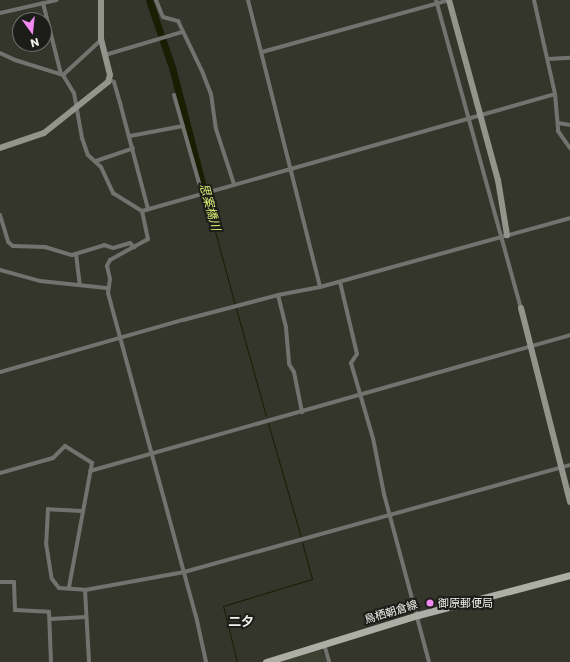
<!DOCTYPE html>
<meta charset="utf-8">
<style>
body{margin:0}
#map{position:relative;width:570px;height:662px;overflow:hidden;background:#34362c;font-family:Poppins,"Noto Sans JP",sans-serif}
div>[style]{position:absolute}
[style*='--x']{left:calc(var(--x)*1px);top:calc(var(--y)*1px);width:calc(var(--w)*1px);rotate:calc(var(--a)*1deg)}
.built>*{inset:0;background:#3c4030}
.stream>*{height:1px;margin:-0.5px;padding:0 0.5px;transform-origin:0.5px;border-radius:0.5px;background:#191d02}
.river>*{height:7px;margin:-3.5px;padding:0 3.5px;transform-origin:3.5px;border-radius:3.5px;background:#191d02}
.street>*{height:4px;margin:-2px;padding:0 2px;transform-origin:2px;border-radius:2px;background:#71736e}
.secondary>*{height:6px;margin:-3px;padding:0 3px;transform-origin:3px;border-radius:3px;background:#93958d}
.primary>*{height:7px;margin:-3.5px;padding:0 3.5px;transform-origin:3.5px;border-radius:3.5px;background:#adafa6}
.dots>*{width:11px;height:11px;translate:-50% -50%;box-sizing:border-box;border:2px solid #1c1d19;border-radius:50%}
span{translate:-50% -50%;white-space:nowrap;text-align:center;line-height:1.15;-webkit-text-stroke:4px #1c1d19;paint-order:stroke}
.poi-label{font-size:11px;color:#f0f1eb}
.left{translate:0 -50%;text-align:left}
.street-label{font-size:11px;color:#f0f1eb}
.water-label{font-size:12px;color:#daf076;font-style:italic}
.quarter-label{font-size:13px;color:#f0f1eb;font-weight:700}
.north{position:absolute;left:12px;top:12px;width:40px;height:40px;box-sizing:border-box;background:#1c1d19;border:1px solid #71726d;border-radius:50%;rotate:165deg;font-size:11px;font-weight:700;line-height:16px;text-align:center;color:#f0f1eb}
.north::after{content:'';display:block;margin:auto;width:14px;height:18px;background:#f38af1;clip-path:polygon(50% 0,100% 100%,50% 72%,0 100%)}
</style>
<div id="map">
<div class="built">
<div style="clip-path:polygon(320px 648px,327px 662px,284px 662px,284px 660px)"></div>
</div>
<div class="stream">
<div style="--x:203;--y:187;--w:4;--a:76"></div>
<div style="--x:205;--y:194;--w:115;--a:74.9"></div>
<div style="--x:236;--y:308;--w:112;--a:74.5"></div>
<div style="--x:268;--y:423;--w:119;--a:73.9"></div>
<div style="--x:237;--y:662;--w:58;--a:-104"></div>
<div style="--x:223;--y:606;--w:93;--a:-16.9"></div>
<div style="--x:312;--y:579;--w:38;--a:-105"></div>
</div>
<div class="river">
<div style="--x:149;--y:0;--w:71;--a:71.1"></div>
<div style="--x:172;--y:67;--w:124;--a:75.5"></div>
</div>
<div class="street">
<div style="--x:156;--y:0;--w:18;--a:68"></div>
<div style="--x:163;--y:17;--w:16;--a:15"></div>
<div style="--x:178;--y:21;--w:55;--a:64.4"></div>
<div style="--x:202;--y:71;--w:25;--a:69"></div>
<div style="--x:211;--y:94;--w:35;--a:82"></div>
<div style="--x:216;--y:129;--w:58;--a:71.9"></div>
<div style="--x:248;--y:0;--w:296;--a:75.9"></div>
<div style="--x:436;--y:0;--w:320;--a:74.6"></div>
<div style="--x:534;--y:0;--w:96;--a:77.4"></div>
<div style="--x:555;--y:94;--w:37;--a:85"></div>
<div style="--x:558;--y:131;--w:21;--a:55"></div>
<div style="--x:43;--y:3;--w:73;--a:75.8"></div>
<div style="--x:0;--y:13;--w:58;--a:-12.8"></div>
<div style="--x:262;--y:52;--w:195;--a:-15.5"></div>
<div style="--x:0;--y:53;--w:17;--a:25"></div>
<div style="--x:15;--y:60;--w:50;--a:17.4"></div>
<div style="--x:63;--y:75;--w:21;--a:59"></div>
<div style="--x:74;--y:93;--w:46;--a:79.9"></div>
<div style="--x:82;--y:138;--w:18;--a:71"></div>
<div style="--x:88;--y:155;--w:18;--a:43"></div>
<div style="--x:101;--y:167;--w:29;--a:65"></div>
<div style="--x:113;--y:193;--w:34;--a:32"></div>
<div style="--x:142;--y:211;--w:29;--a:78"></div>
<div style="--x:148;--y:239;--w:43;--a:151.1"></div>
<div style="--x:110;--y:260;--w:7;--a:117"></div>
<div style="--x:107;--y:266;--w:13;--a:77"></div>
<div style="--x:110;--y:279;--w:14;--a:98"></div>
<div style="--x:108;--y:293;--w:335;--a:74.8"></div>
<div style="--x:196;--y:616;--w:47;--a:77.7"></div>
<div style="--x:105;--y:55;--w:80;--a:-16.6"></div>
<div style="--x:548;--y:59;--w:22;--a:-3"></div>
<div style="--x:63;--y:75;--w:52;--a:-42.6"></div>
<div style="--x:109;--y:79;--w:6;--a:31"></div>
<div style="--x:114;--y:82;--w:22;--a:74"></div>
<div style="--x:120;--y:103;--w:110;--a:75.2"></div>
<div style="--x:174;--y:95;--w:102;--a:74.1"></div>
<div style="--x:558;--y:123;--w:12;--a:9"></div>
<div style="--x:130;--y:136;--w:54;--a:-10.7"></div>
<div style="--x:96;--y:161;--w:39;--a:-19"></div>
<div style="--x:142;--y:211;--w:429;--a:-15.8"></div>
<div style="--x:0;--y:215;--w:28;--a:73"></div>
<div style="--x:8;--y:242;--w:6;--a:39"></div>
<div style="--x:13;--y:246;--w:32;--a:2"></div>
<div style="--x:45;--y:247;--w:28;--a:17"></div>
<div style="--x:72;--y:255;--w:34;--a:-17"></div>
<div style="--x:104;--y:245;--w:9;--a:18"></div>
<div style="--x:113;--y:248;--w:18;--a:-16"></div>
<div style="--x:130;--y:243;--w:6;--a:45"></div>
<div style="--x:76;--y:254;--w:31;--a:83"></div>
<div style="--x:0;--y:270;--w:41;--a:15.4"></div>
<div style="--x:40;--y:281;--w:67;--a:6"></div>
<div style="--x:340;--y:282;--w:74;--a:76.7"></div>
<div style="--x:357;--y:354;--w:11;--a:124"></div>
<div style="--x:351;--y:363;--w:78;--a:73.7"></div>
<div style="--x:373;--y:438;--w:57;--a:78.9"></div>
<div style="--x:384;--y:494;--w:174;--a:75"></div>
<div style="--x:278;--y:295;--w:34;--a:76"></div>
<div style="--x:286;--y:328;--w:36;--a:85"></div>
<div style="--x:289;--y:364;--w:9;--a:58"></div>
<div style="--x:294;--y:372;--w:41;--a:78.7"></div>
<div style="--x:0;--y:372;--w:190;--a:-15.9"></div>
<div style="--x:183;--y:320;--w:98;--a:-14.7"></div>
<div style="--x:278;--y:295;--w:43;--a:-10.8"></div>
<div style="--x:320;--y:287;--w:259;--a:-15.4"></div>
<div style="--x:90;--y:471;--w:499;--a:-15.8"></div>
<div style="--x:0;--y:473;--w:55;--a:-15.8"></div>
<div style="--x:53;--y:458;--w:17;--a:-45"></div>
<div style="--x:65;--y:446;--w:32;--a:32"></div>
<div style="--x:92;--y:463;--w:126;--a:100.5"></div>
<div style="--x:82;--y:511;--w:34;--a:-177"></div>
<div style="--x:48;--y:509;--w:34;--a:93"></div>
<div style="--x:46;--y:543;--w:36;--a:81"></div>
<div style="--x:52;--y:579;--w:11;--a:52"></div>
<div style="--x:59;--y:588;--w:26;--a:4"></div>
<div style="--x:85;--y:590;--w:101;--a:-10.3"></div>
<div style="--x:184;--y:572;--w:401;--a:-15.5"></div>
<div style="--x:0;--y:582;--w:14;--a:0"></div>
<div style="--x:14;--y:582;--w:28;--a:88"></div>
<div style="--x:15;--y:610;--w:34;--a:3"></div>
<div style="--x:49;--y:612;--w:50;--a:87.7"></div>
<div style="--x:85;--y:590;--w:72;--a:86.8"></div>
<div style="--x:50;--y:619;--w:36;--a:-3"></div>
<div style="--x:324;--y:644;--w:19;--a:74"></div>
</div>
<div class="secondary">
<div style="--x:449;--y:0;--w:187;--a:74.8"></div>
<div style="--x:498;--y:180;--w:56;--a:80.7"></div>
<div style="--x:0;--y:148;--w:46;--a:-18.8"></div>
<div style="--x:44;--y:133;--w:82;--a:-38.6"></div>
<div style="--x:108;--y:82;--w:7;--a:-74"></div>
<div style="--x:110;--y:75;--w:36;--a:-104"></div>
<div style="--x:101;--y:40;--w:40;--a:-90"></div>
<div style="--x:521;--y:308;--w:200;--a:75.8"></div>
</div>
<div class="primary">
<div style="--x:266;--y:662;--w:159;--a:-17.2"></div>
<div style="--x:418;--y:615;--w:157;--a:-14.7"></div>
</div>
<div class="dots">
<div style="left:430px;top:603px;background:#f38af1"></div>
</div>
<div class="poi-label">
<span class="left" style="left:438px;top:603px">御原郵便局</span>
</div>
<div class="street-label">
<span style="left:391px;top:612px;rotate:-17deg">鳥栖朝倉線</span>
</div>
<div class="water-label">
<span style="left:210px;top:207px;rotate:75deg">思案橋川</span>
</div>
<div class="quarter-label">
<span style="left:241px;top:622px">二夕</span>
</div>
<div class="north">N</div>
</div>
